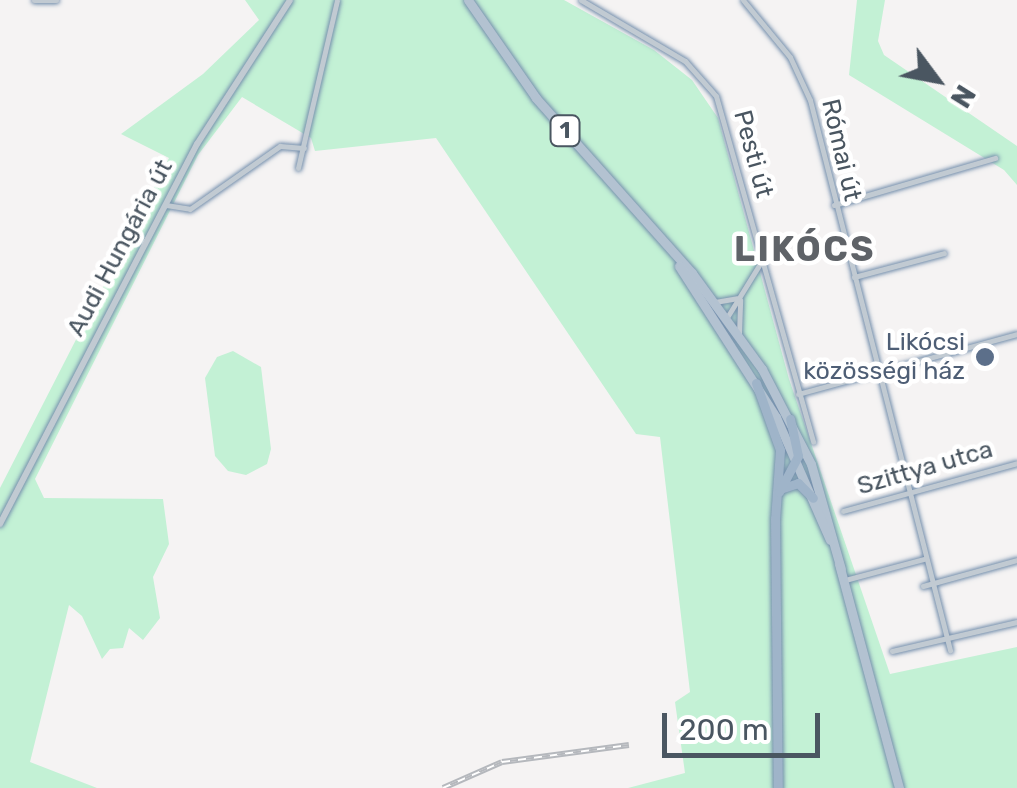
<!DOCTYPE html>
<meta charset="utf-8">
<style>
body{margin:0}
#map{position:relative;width:1017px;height:788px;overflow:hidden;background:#f5f3f3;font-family:Rubik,sans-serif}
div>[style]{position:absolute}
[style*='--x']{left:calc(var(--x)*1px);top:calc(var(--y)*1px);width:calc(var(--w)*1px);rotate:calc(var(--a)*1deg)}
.green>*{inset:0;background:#c3f1d5}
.roads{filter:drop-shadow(0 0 2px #7690ad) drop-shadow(0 0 2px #7690ad)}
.minor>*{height:5px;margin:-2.5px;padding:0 2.5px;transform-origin:2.5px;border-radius:2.5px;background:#c1cad2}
.tertiary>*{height:6px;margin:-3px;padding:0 3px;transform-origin:3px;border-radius:3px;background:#c1cad2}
.primary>*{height:9px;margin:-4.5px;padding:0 4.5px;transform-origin:4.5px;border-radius:4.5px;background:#b3c2d1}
.trunk>*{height:9px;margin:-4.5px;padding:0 4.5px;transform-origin:4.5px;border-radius:4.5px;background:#9fb4c9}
.rail>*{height:6px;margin-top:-3px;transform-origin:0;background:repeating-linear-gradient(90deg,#fff 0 8px,#b5b8bd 0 16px);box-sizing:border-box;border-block:2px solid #b5b8bd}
.dots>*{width:28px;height:28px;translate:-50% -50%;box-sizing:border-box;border:5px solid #fff;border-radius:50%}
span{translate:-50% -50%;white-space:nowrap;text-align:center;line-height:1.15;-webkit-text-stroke:9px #fff;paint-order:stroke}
.shield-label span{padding:2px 8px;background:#fff;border:2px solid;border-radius:8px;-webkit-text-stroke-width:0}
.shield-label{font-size:22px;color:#4a5661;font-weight:700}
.street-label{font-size:25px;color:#4a5661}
.service-label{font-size:25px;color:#4e5e75}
.right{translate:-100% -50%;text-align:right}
.district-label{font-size:35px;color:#5f6368;font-weight:700;letter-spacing:2.5px}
.north{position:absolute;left:887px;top:30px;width:100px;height:100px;-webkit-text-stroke:8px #fff;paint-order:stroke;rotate:122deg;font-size:28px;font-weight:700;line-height:40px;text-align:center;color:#4a5661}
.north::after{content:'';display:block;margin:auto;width:35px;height:45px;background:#4a5661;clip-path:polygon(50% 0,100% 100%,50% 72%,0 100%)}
.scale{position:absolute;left:662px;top:713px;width:158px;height:45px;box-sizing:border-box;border:5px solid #4a5661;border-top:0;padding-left:12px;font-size:30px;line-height:35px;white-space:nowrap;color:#4a5661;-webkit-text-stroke:8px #fff;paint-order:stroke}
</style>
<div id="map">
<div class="green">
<div style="clip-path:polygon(245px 0,564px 0,654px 50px,692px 80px,718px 118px,789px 379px,890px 674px,1017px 647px,1017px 788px,628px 788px,685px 773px,675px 702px,690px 692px,660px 437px,636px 434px,436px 138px,315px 151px,311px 138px,242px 97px,198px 155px,35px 479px,44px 498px,163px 499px,169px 544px,153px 577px,160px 618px,143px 640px,129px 628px,123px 648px,110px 649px,102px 659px,82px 616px,69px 605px,30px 762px,97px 788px,0 788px,0 488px,169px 158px,121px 134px,203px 74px,259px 20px)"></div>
<div style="clip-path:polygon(857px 0,885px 0,878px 41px,884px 55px,1017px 146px,1017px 185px,1004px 170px,849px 75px)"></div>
<div style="clip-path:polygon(233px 351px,261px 367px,271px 449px,267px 464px,246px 475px,228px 471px,215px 456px,205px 378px,217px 357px)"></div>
</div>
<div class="roads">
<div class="minor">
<div style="--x:34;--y:0;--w:22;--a:0"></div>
<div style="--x:581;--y:0;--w:121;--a:30.4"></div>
<div style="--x:685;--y:61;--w:47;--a:48.5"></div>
<div style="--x:716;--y:96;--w:359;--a:74.3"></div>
<div style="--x:743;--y:0;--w:74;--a:50.5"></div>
<div style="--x:790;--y:57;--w:47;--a:65.1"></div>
<div style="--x:810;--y:100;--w:568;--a:75.72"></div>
<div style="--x:298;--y:168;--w:172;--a:-76.9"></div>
<div style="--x:166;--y:205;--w:24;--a:9"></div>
<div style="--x:190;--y:209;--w:110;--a:-35"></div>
<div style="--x:280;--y:146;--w:24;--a:5"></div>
<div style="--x:834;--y:205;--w:168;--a:-16.3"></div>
<div style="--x:854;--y:277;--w:93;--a:-14.9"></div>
<div style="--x:715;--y:302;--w:22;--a:-10"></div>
<div style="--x:726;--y:319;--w:67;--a:-58.4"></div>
<div style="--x:739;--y:334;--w:34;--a:-88"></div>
<div style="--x:798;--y:394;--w:227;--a:-15.3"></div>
<div style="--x:843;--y:511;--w:180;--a:-15.4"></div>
<div style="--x:845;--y:580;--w:82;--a:-14.9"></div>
<div style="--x:923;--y:586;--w:98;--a:-15.5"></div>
<div style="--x:892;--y:651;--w:128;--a:-13.1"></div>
</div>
<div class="tertiary">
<div style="--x:0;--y:524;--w:428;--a:-62.6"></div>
<div style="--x:197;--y:144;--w:171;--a:-57.1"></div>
</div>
<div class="primary">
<div style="--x:468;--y:0;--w:119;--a:55.2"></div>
<div style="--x:536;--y:98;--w:234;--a:48.3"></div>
<div style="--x:692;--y:273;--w:119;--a:53.9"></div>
<div style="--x:762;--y:369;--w:107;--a:62.7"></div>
<div style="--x:811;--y:464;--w:109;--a:74.1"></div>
<div style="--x:679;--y:266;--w:179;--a:57.3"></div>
<div style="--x:776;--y:417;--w:134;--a:66.3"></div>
<div style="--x:839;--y:564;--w:232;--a:75"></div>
</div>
<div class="trunk">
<div style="--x:756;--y:383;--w:71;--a:70.3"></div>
<div style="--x:780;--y:450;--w:69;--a:94.1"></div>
<div style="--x:775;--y:519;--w:269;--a:89.4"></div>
<div style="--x:783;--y:488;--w:16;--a:-18"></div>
<div style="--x:798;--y:483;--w:21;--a:45"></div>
<div style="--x:779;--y:492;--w:41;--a:-62.2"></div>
<div style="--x:798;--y:456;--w:38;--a:-102"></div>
</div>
</div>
<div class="rail">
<div style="--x:443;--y:788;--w:64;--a:-23.8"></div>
<div style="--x:502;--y:762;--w:128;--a:-7.6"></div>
</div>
<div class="dots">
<div style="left:985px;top:357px;background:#5c6f8a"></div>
</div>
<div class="shield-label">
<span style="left:565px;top:131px">1</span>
</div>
<div class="street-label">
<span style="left:841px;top:150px;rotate:77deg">Római út</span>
<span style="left:753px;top:154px;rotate:75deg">Pesti út</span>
<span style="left:120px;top:248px;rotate:-62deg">Audi Hungária út</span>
<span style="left:925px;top:468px;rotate:-16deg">Szittya utca</span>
</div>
<div class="service-label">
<span class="right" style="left:965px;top:357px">Likócsi<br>közösségi ház</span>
</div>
<div class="district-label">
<span style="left:805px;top:249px">LIKÓCS</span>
</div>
<div class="north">N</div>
<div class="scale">200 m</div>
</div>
